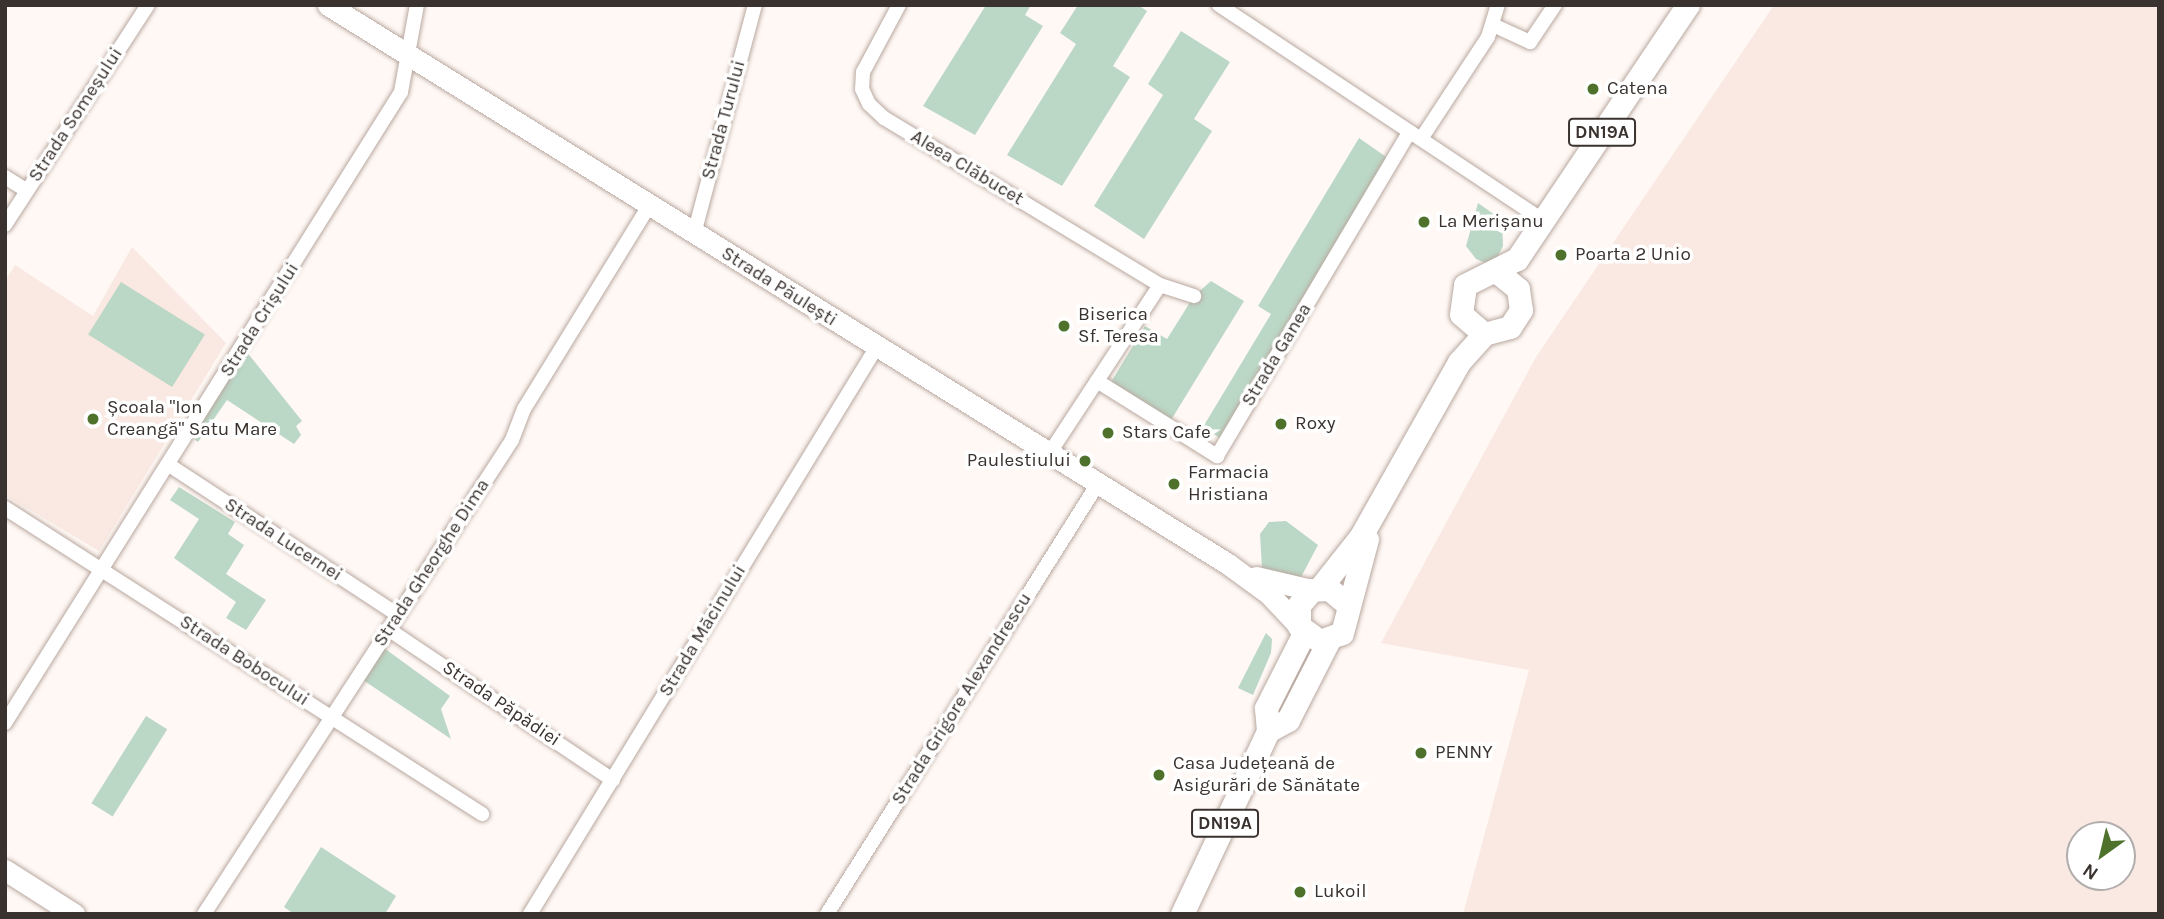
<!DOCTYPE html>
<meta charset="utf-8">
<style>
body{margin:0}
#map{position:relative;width:2164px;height:919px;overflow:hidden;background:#fff8f4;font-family:Karla,sans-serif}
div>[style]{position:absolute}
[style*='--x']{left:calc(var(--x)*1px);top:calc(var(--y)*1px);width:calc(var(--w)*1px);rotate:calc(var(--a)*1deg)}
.built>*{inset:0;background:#f9e9e2}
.green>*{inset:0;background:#bbd7c5;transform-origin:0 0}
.roads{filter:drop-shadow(0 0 2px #b9a8a0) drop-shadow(0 0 2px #b9a8a0)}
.street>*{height:14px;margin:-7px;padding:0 7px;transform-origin:7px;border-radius:7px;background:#fff}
.secondary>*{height:21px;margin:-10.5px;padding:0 10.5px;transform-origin:10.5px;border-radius:10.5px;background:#fff}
.primary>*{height:23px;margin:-11.5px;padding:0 11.5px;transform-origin:11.5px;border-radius:11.5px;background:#fff}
.dots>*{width:19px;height:19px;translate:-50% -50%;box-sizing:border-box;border:4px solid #fff;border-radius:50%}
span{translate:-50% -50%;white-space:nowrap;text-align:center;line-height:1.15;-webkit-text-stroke:7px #fff;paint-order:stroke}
.shield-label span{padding:2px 5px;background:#fff;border:2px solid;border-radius:5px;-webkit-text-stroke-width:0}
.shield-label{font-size:18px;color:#39322f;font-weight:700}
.poi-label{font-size:19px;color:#39322f}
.left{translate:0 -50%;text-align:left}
.right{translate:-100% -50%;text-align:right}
.street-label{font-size:19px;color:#39322f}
.frame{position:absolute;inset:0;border:7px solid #39322f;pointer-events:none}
.north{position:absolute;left:2066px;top:821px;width:70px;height:70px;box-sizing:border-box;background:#fff;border:2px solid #b0adac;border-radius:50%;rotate:214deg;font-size:19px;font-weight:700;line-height:28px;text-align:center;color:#39322f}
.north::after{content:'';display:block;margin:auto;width:24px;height:32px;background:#4e722b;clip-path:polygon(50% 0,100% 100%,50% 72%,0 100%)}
</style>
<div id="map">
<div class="built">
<div style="clip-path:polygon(evenodd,1774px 5px,2159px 5px,2159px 914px,1463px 914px,1529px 670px,1381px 643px,1536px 357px,1774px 5px,2080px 835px,2122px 835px,2122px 877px,2080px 877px,2080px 835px)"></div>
<div style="clip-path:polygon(132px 247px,226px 343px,99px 551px,5px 495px,5px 281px,15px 265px,93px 316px)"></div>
</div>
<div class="green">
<div style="clip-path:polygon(986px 5px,1031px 5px,1025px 15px,1043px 26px,975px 135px,923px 106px)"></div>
<div style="clip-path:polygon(1078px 5px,1138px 5px,1147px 11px,1113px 66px,1130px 77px,1062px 186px,1007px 155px,1076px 44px,1060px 33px)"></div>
<div style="clip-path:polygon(1181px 31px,1230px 62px,1194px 119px,1212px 131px,1144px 239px,1094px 206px,1163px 95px,1148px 84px)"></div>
<div style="clip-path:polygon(1359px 138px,1392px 161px,1226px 442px,1203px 427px,1271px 314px,1258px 306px)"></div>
<div style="clip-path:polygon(1478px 203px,1502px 220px,1503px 246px,1493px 266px,1476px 259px,1466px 246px)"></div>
<div style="clip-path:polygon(1211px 281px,1244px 301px,1168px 425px,1108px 387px,1145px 326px,1167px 339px,1194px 296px)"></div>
<div style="left:121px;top:282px;width:99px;height:62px;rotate:32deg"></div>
<div style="clip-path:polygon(246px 351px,302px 421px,296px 426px,301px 435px,294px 444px,227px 400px,198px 442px,188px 435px)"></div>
<div style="clip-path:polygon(179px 487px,235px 522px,228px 534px,244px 545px,226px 574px,266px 600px,246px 630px,226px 618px,236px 602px,174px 558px,199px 519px,170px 500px)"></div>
<div style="clip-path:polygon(1286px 521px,1318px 545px,1300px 579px,1262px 568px,1260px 534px,1269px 522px)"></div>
<div style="clip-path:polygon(1266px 633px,1272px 639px,1271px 653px,1253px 695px,1238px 688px)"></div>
<div style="clip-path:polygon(384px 648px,450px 696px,441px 709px,451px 739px,363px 680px)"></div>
<div style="left:146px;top:716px;width:25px;height:103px;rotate:32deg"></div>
<div style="clip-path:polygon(321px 847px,396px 896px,385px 914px,294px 914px,284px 907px)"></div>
</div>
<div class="roads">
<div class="street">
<div style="--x:899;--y:5;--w:76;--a:118.2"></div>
<div style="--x:863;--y:72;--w:17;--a:93"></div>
<div style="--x:862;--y:89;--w:17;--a:65"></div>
<div style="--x:869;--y:104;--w:21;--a:43"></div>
<div style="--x:884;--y:118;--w:323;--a:31.2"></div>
<div style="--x:1160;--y:285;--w:36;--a:18"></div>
<div style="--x:1219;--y:5;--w:388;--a:33.6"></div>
<div style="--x:1493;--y:25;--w:41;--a:24.7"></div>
<div style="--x:1530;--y:42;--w:45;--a:-56"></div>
<div style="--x:1421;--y:139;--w:122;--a:-56.7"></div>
<div style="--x:1488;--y:37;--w:34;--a:-73"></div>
<div style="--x:5;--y:177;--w:25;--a:32"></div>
<div style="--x:5;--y:225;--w:262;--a:-57"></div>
<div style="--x:694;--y:234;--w:237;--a:-75.1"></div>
<div style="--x:1097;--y:381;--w:142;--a:32"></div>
<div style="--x:1217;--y:456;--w:377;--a:-59.3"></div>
<div style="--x:1049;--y:454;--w:202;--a:-56.7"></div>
<div style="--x:169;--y:465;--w:274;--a:33.2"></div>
<div style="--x:5;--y:508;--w:567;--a:32.68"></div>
<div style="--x:388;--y:629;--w:271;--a:33.9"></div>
<div style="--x:5;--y:723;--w:745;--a:-57.89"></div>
<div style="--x:401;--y:92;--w:88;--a:-79.6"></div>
<div style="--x:204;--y:914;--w:565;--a:-56.98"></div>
<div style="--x:512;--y:440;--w:33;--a:-69"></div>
<div style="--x:524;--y:409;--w:238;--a:-58.4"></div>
<div style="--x:530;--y:914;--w:663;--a:-58.56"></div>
<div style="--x:827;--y:914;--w:507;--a:-57.81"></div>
</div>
<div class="secondary">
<div style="--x:328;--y:5;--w:1059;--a:31.84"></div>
<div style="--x:1228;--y:564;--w:51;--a:36.2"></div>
<div style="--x:1269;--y:594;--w:44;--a:46.8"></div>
<div style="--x:1256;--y:577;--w:57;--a:13.1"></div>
<div style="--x:5;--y:870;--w:82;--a:32.5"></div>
</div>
<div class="primary">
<div style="--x:1496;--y:271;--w:28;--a:39"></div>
<div style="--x:1518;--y:289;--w:21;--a:82"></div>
<div style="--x:1521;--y:310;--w:20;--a:123"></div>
<div style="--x:1510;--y:327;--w:27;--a:165"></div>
<div style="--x:1484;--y:334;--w:30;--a:-139"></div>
<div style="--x:1461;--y:314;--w:29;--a:-82"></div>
<div style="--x:1465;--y:285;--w:58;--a:-26.6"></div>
<div style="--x:1517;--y:259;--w:306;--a:-56.1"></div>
<div style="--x:1320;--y:588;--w:66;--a:-51.7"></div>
<div style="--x:1361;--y:536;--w:200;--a:-60.6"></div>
<div style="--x:1459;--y:362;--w:38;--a:-48"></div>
<div style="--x:1347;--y:604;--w:23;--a:-140"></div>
<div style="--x:1329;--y:589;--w:17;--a:177"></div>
<div style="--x:1312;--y:590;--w:20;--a:131"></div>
<div style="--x:1299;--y:605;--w:21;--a:90"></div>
<div style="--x:1299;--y:626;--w:26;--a:36"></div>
<div style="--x:1320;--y:641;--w:23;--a:-20"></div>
<div style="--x:1342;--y:633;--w:97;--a:-75.1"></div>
<div style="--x:1268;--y:731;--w:23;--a:-29"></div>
<div style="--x:1288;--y:720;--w:90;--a:-62.9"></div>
<div style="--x:1182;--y:914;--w:202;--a:-64.8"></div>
<div style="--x:1268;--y:731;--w:23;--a:-95"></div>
<div style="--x:1266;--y:708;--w:84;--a:-63.1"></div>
</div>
</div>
<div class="dots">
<div style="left:1593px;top:89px;background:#4e722b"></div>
<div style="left:1424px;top:222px;background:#4e722b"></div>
<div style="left:1561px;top:255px;background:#4e722b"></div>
<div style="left:1064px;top:326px;background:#4e722b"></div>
<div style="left:93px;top:419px;background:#4e722b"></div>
<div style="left:1281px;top:424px;background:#4e722b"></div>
<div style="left:1108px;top:433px;background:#4e722b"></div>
<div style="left:1085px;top:461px;background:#4e722b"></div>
<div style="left:1174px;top:484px;background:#4e722b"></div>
<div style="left:1421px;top:753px;background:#4e722b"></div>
<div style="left:1159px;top:775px;background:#4e722b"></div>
<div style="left:1300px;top:892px;background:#4e722b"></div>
</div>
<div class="shield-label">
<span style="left:1602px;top:132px">DN19A</span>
<span style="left:1225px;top:823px">DN19A</span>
</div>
<div class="poi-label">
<span class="left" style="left:1607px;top:89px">Catena</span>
<span class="left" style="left:1438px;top:222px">La Merișanu</span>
<span class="left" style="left:1575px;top:255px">Poarta 2 Unio</span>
<span class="left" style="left:1078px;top:326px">Biserica<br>Sf. Teresa</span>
<span class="left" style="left:107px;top:419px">Școala "Ion<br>Creangă" Satu Mare</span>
<span class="left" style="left:1295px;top:424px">Roxy</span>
<span class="left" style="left:1122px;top:433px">Stars Cafe</span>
<span class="right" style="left:1071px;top:461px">Paulestiului</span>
<span class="left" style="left:1188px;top:484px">Farmacia<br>Hristiana</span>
<span class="left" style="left:1435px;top:753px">PENNY</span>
<span class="left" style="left:1173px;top:775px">Casa Județeană de<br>Asigurări de Sănătate</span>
<span class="left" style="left:1314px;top:892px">Lukoil</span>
</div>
<div class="street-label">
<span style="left:76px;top:115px;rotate:-57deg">Strada Someșului</span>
<span style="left:724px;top:120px;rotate:-75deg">Strada Turului</span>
<span style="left:967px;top:168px;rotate:31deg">Aleea Clăbucet</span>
<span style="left:779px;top:287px;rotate:32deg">Strada Păulești</span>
<span style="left:260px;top:320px;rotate:-58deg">Strada Crișului</span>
<span style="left:1277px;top:355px;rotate:-59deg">Strada Ganea</span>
<span style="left:283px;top:540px;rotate:33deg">Strada Lucernei</span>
<span style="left:432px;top:563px;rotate:-57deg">Strada Gheorghe Dima</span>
<span style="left:703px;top:631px;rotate:-59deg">Strada Măcinului</span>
<span style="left:244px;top:661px;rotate:33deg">Strada Bobocului</span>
<span style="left:962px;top:699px;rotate:-58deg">Strada Grigore Alexandrescu</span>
<span style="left:501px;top:704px;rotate:34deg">Strada Păpădiei</span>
</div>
<div class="frame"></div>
<div class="north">N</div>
</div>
